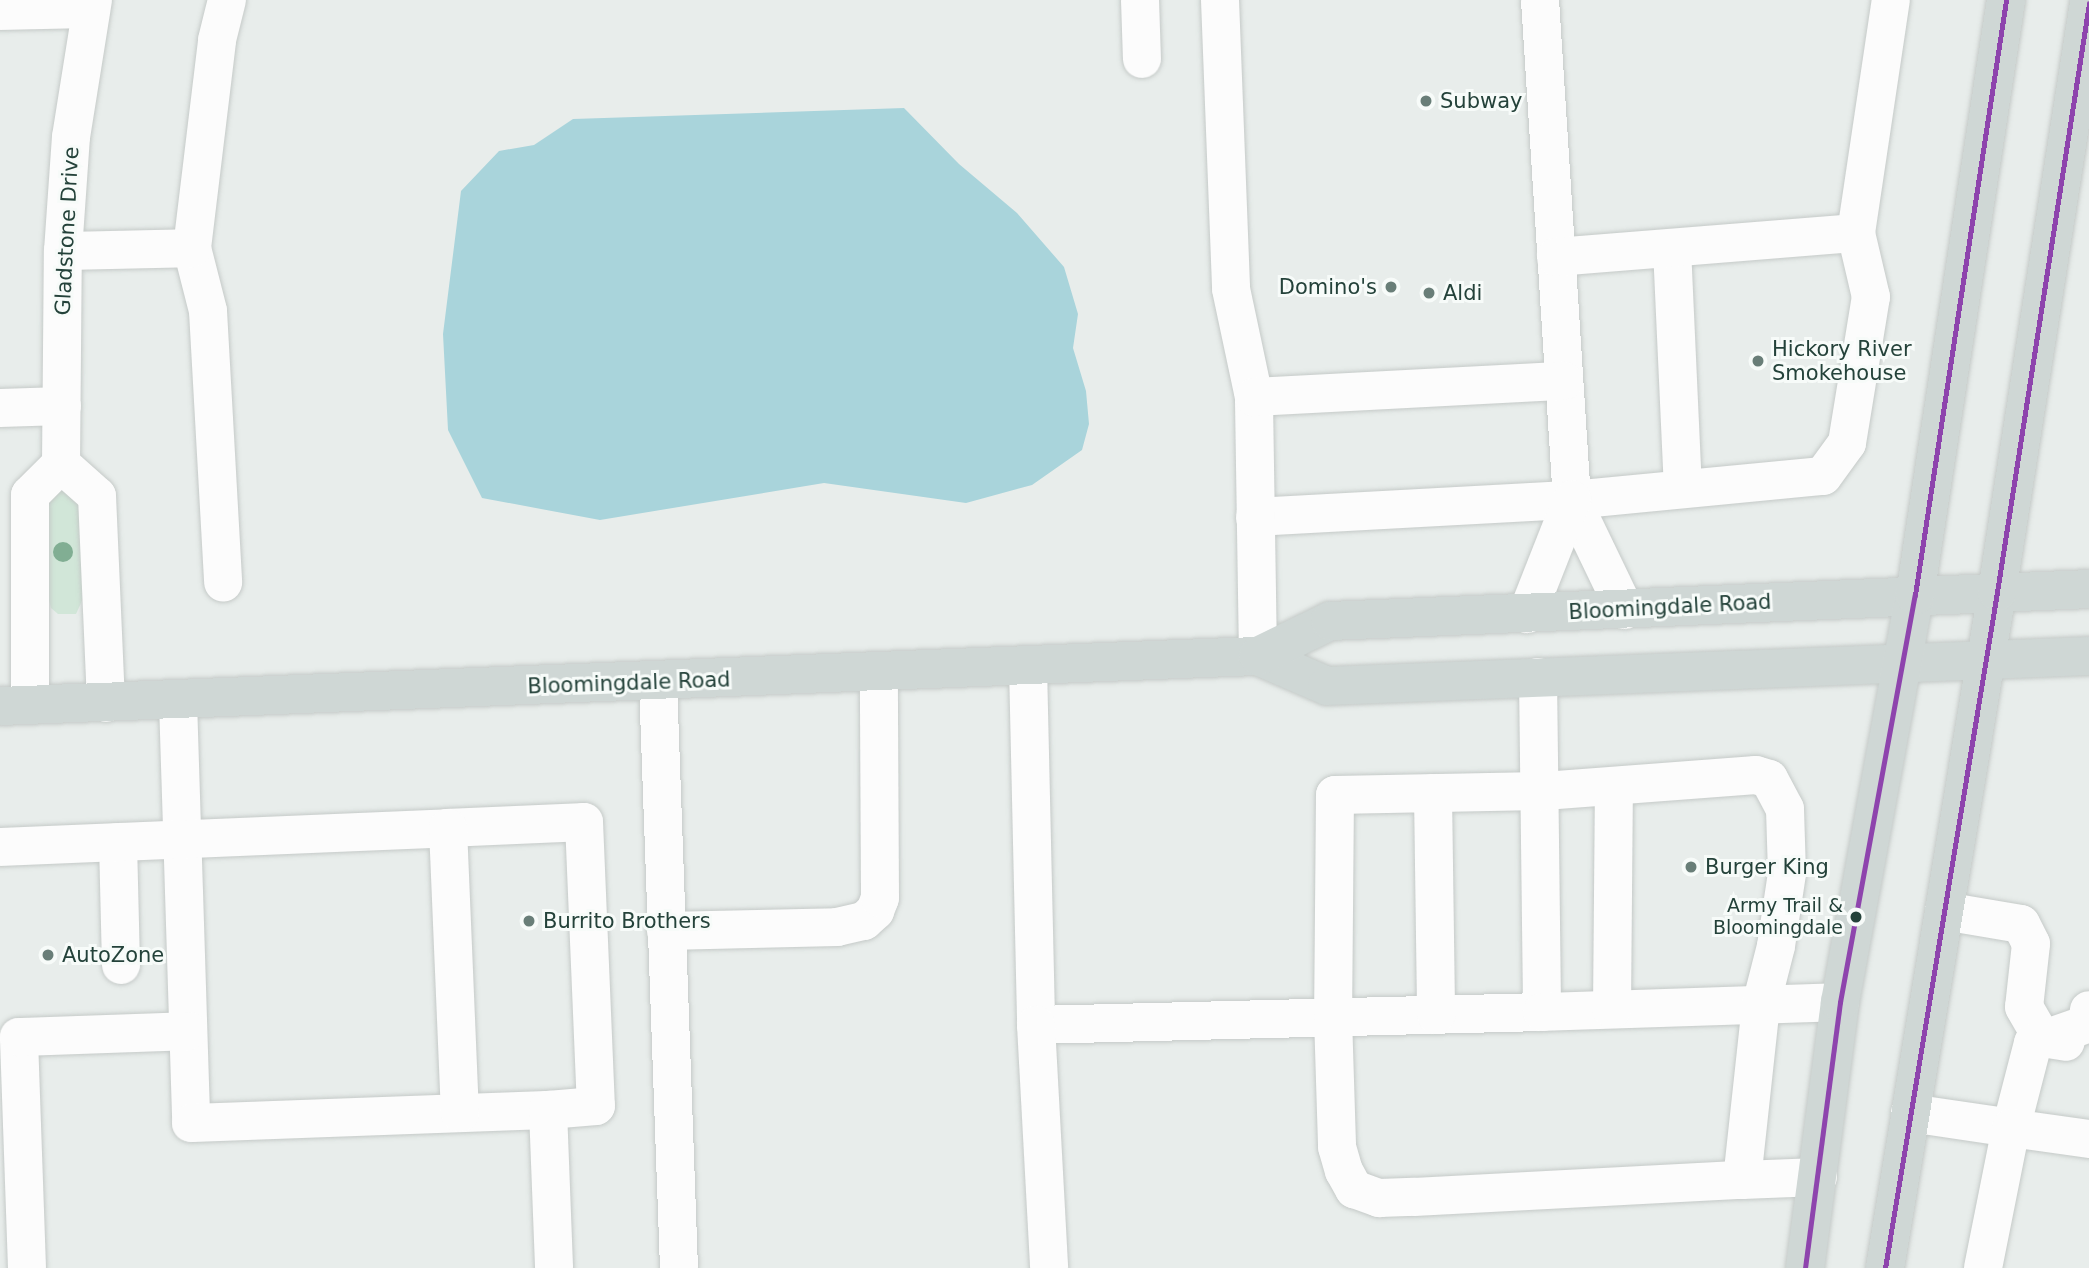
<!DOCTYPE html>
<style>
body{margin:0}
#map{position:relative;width:2089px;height:1268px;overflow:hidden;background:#e8edeb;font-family:"DejaVu Sans",sans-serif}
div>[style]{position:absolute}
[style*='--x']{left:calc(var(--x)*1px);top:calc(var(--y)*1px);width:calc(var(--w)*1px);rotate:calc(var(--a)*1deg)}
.green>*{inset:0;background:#d1e6d8}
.water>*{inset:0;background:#a9d4db}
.roads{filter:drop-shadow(0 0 2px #c5cac8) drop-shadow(0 0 2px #c5cac8)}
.minor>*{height:38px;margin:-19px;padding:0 19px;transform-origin:19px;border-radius:19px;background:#fcfcfc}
.major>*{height:38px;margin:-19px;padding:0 19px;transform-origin:19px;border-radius:19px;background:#cfd7d5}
.bus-1>*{height:5px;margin:-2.5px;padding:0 2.5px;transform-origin:2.5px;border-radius:2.5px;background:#8e44ad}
.trees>*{width:20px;height:20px;margin:-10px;border-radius:50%;background:#81ae93}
.dots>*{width:19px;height:19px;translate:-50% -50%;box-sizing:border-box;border:4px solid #f7fbf9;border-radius:50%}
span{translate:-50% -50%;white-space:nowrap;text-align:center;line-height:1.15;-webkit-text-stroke:6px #f7fbf9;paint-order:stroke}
.bus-label{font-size:19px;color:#24423a}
.right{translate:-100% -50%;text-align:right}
.poi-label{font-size:21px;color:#24423a}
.left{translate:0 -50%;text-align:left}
.street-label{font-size:21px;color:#24423a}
</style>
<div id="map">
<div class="green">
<div style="clip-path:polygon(78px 486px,85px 594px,76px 614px,58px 614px,51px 608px,48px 597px,48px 487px)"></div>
</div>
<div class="water">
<div style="clip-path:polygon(904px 108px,959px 164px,1017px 213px,1064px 267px,1078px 314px,1073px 348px,1086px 391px,1089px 424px,1082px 450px,1032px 485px,966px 503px,824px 483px,600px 520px,482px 498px,448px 430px,443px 334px,461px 191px,499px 151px,534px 145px,573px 119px)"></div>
</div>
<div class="roads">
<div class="minor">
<div style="--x:1140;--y:0;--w:59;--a:88.1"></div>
<div style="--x:1220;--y:0;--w:289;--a:87.8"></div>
<div style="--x:1231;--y:289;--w:110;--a:78"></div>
<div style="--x:1540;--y:0;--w:501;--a:86.34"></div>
<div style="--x:1572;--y:500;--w:122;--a:64.3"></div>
<div style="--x:0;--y:11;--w:91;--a:-1.3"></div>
<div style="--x:192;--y:248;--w:65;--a:75.7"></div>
<div style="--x:208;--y:311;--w:272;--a:86.8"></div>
<div style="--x:1672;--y:248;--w:241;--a:87.4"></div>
<div style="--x:63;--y:251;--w:129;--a:-1.3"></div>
<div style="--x:192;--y:248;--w:209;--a:-83.1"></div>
<div style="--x:217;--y:40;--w:41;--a:-76"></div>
<div style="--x:1556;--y:257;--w:301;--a:-4.6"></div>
<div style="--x:1856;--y:233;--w:236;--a:-81.5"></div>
<div style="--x:0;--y:408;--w:62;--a:-1.8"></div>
<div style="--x:61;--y:464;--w:48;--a:41.6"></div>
<div style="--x:97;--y:496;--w:207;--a:87.5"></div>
<div style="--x:1255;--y:517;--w:317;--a:-3.1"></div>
<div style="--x:1572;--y:500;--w:252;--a:-5.5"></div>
<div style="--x:1823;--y:476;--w:41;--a:-54"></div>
<div style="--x:1847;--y:443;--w:148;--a:-80.7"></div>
<div style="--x:1871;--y:297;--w:66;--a:-103.2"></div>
<div style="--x:1527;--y:614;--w:123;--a:-68.5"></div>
<div style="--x:1258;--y:656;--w:259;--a:-90.9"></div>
<div style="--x:1254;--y:397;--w:310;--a:-3"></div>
<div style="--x:1028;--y:666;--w:359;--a:88.7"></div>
<div style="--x:1036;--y:1025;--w:506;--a:-1.47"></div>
<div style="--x:1538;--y:677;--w:335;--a:89.3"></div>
<div style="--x:1542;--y:1012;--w:298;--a:-1.9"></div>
<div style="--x:658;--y:682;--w:586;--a:87.95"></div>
<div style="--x:178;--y:701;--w:422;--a:88.2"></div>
<div style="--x:191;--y:1123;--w:357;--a:-2.1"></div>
<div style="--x:548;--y:1110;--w:158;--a:87.8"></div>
<div style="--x:30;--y:705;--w:210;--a:-90"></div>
<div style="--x:30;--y:495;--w:44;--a:-45"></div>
<div style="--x:61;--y:464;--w:213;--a:-89.5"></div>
<div style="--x:63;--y:251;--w:114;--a:-86"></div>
<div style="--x:71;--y:137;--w:139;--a:-80.9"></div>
<div style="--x:1433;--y:793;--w:222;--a:89.2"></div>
<div style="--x:448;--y:828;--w:136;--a:-2.5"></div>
<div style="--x:584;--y:822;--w:284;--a:87.6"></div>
<div style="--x:596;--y:1106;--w:48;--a:175.2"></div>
<div style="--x:118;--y:842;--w:123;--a:88.6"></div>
<div style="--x:0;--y:847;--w:448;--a:-2.4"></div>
<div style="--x:448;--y:828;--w:285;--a:87.6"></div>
<div style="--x:1944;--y:911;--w:78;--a:9.6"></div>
<div style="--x:2021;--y:924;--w:22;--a:63"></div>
<div style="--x:2031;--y:944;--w:63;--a:96.3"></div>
<div style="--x:2024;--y:1007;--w:36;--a:60"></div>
<div style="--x:2042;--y:1038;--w:24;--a:9"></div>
<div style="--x:666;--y:931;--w:171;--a:-1.3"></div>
<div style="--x:837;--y:927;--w:28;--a:-13"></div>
<div style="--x:864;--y:921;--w:15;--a:-42"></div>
<div style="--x:875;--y:911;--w:14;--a:-69"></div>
<div style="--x:880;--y:898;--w:227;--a:-90.3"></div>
<div style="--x:1612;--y:1009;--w:221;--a:-89.5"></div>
<div style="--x:1036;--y:1025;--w:243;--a:86.9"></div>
<div style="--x:1910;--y:1113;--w:102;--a:8.4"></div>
<div style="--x:2011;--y:1128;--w:88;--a:-75.5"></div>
<div style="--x:2033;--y:1043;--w:57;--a:-19.4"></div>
<div style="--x:2087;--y:1024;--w:14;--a:-82"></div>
<div style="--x:1742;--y:1180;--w:176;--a:-83.8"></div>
<div style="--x:1761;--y:1005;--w:61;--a:-75.7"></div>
<div style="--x:1776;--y:946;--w:74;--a:-81.4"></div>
<div style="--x:1787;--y:873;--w:64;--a:-91.8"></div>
<div style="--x:1785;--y:809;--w:34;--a:-118"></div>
<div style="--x:1769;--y:779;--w:14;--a:-163"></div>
<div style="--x:1756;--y:775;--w:216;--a:175.7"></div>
<div style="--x:1541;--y:791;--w:206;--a:178.9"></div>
<div style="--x:1335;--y:795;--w:222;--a:90.5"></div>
<div style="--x:1333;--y:1017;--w:130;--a:88.2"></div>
<div style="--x:1337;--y:1147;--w:25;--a:74"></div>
<div style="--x:1344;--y:1171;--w:21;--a:61"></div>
<div style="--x:1354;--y:1189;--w:27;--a:20"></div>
<div style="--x:1379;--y:1198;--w:35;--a:-2"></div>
<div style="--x:1414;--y:1197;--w:328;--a:-3"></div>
<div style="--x:1742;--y:1180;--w:76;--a:-2.3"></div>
<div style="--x:27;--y:1268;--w:231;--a:-92"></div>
<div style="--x:19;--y:1037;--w:169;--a:-2"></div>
<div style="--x:1983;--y:1268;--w:143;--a:-78.7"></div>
<div style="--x:2011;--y:1128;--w:79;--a:8"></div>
</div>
<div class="major">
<div style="--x:1258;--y:656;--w:75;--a:23.5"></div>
<div style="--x:1327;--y:686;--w:763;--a:-2.25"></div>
<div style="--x:0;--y:706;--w:1259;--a:-2.28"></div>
<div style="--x:1258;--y:656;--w:80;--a:-25.9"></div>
<div style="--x:1330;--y:621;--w:760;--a:-2.41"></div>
<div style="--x:1805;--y:1268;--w:268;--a:-82.5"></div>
<div style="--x:1840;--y:1002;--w:414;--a:-79.6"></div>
<div style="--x:1915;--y:595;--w:602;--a:-81.3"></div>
<div style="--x:1885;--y:1268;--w:685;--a:-80.59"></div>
<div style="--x:1997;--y:592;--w:596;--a:-81.12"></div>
</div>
</div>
<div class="bus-1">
<div style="--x:1805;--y:1268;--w:268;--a:-82.5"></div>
<div style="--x:1840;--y:1002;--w:414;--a:-79.6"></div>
<div style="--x:1915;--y:595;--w:602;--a:-81.3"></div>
<div style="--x:1885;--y:1268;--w:685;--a:-80.59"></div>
<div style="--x:1997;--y:592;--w:596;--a:-81.12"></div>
</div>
<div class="trees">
<div style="left:63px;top:552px"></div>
</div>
<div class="dots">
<div style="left:1426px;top:101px;background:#697e78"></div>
<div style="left:1391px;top:287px;background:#697e78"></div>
<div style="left:1429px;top:293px;background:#697e78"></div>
<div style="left:1758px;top:361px;background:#697e78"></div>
<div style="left:1691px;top:867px;background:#697e78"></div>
<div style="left:1856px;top:917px;background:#24423a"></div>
<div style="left:529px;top:921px;background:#697e78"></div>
<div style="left:48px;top:955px;background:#697e78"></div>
</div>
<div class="bus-label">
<span class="right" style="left:1843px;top:917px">Army Trail &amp;<br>Bloomingdale</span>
</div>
<div class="poi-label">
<span class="left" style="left:1440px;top:101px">Subway</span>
<span class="right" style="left:1377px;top:287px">Domino's</span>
<span class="left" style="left:1443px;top:293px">Aldi</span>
<span class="left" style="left:1772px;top:361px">Hickory River<br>Smokehouse</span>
<span class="left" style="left:1705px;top:867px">Burger King</span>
<span class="left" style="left:543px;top:921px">Burrito Brothers</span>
<span class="left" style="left:62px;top:955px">AutoZone</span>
</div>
<div class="street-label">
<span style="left:67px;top:231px;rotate:-87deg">Gladstone Drive</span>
<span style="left:1670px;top:607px;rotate:-3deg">Bloomingdale Road</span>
<span style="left:629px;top:683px;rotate:-2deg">Bloomingdale Road</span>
</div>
</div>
